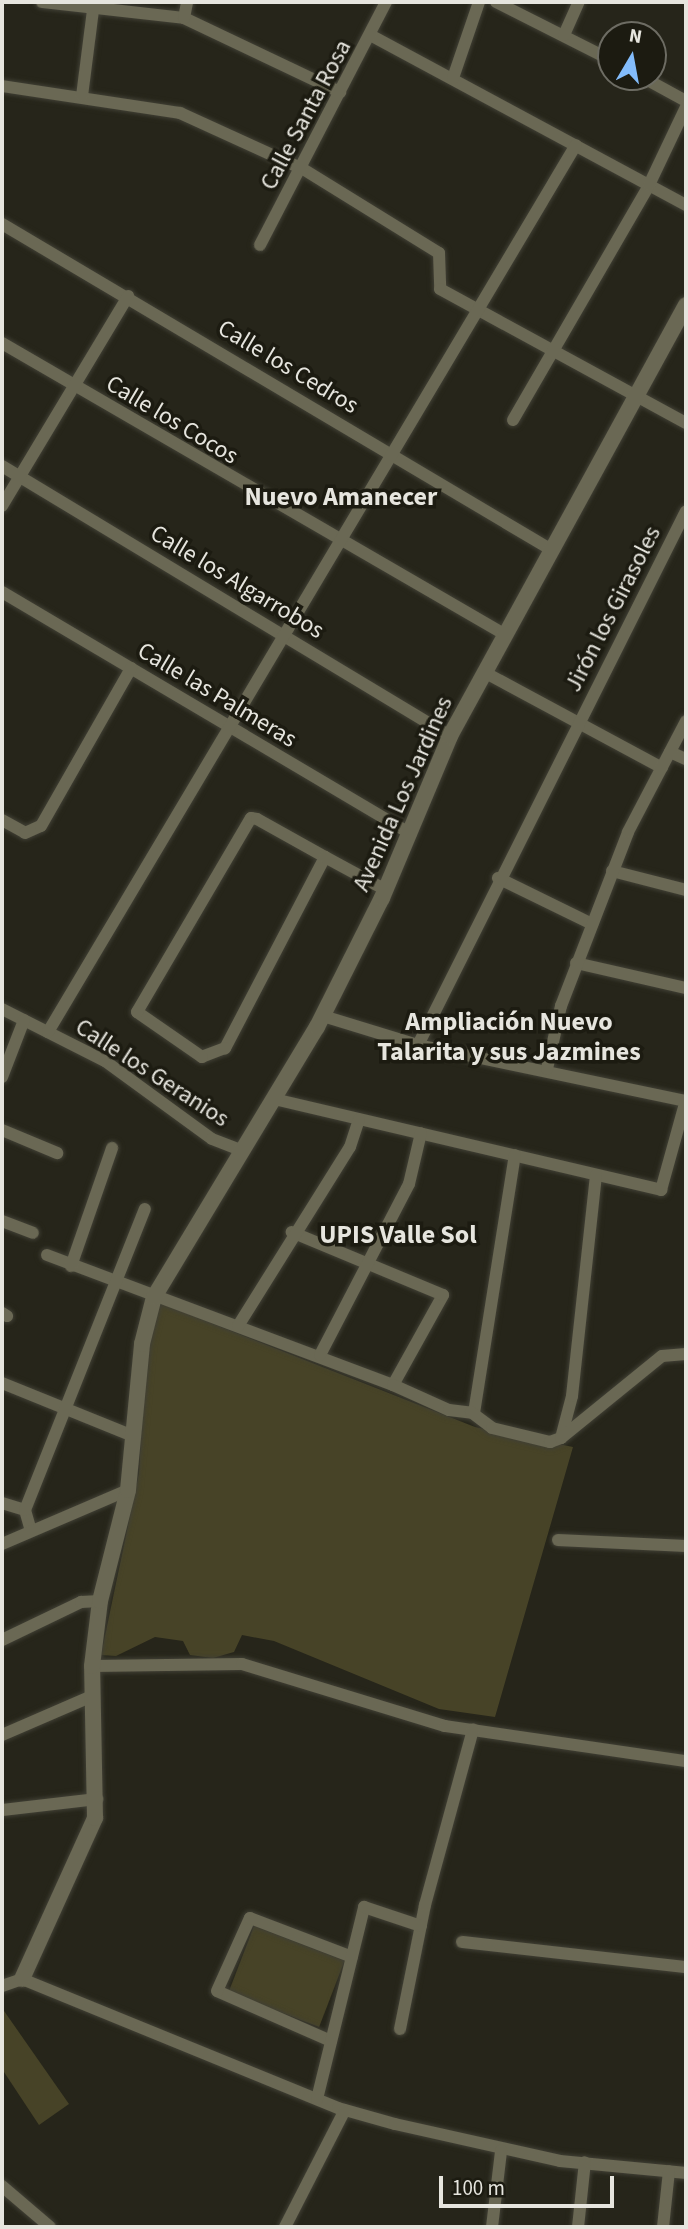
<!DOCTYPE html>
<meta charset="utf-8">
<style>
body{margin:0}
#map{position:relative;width:688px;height:2229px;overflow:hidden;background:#26251a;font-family:"Source Sans 3",sans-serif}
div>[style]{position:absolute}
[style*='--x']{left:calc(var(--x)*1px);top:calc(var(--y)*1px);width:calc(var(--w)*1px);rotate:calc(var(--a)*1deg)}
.green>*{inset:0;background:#474327;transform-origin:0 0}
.roads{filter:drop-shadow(0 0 2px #414035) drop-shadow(0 0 2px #414035)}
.minor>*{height:12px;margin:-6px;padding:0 6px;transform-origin:6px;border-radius:6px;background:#6a6854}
.tertiary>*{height:16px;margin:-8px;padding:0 8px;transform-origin:8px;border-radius:8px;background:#6a6854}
span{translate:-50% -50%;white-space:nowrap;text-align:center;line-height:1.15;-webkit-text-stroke:7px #1c1b11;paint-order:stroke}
.street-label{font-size:24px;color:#e6e5de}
.neighbourhood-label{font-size:26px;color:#e6e5de;font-weight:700}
.frame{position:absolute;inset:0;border:4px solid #e6e5de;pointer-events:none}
.north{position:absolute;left:597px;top:21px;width:70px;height:70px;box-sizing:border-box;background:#1c1b11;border:2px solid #6d6c63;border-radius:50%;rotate:10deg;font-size:19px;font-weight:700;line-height:28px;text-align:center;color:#e6e5de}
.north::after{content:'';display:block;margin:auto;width:24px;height:32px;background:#83bcfb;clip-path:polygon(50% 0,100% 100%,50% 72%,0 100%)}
.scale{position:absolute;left:439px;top:2176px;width:175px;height:32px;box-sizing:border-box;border:4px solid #e6e5de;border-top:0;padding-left:9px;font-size:21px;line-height:24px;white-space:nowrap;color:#e6e5de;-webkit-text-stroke:5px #1c1b11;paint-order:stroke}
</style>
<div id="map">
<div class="green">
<div style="clip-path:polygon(160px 1303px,475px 1427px,573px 1447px,495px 1717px,439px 1709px,274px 1641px,242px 1635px,234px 1652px,213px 1658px,190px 1655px,183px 1641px,155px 1637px,116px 1656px,101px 1655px,139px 1473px,145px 1366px)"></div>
<div style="left:254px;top:1926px;width:97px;height:71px;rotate:21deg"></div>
<div style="clip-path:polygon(2px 2008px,69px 2104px,39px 2125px,2px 2069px)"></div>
</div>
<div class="roads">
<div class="minor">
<div style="--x:42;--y:2;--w:143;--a:6.4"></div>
<div style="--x:184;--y:18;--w:173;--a:25.4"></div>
<div style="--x:496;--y:2;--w:129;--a:26.8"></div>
<div style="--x:184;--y:18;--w:16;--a:-79"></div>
<div style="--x:564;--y:35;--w:36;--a:-66"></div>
<div style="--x:372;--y:36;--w:357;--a:28.3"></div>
<div style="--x:642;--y:77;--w:50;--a:28.6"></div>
<div style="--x:453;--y:78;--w:80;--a:-71.1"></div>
<div style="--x:2;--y:86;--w:180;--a:8.6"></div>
<div style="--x:180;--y:113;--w:135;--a:24.5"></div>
<div style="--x:303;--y:169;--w:160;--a:31.7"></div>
<div style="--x:439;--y:253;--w:36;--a:88"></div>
<div style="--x:440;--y:289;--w:280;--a:28.6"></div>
<div style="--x:82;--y:96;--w:95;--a:-82.7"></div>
<div style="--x:2;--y:224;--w:637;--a:30.67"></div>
<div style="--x:260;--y:245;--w:274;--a:-62.6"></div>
<div style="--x:2;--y:343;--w:580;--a:30.1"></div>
<div style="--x:513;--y:420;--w:272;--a:-59.9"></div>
<div style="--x:649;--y:185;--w:86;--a:-64.6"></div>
<div style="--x:2;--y:466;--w:523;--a:31.08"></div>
<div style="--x:2;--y:506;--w:245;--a:-59"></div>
<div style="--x:2;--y:592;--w:475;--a:30.6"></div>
<div style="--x:484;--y:672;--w:202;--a:28.3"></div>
<div style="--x:670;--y:752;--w:17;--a:24"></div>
<div style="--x:2;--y:820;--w:26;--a:29"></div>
<div style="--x:25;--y:833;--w:17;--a:-24"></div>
<div style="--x:41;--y:826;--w:182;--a:-60.3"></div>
<div style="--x:325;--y:857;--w:216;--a:117.6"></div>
<div style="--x:225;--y:1048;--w:25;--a:159"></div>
<div style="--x:202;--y:1057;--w:79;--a:-145.3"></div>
<div style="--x:137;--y:1012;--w:225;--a:-59.6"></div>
<div style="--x:251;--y:818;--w:6;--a:9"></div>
<div style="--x:257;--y:819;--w:78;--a:29.2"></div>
<div style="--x:325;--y:857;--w:69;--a:28.4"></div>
<div style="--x:612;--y:871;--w:76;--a:14.4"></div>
<div style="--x:498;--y:878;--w:105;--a:26.1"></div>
<div style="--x:576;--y:963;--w:113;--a:12.8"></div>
<div style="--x:2;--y:1009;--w:115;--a:26.8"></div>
<div style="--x:105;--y:1061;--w:132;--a:36.1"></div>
<div style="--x:212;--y:1139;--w:33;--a:21"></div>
<div style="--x:323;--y:1016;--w:99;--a:17"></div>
<div style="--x:418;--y:1045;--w:274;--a:11.8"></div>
<div style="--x:48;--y:1032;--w:1032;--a:-59.24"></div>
<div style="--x:418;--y:1045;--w:597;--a:-63.35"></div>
<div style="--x:547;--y:1069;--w:65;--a:-77.5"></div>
<div style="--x:561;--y:1006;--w:186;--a:-68.9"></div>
<div style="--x:628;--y:832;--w:125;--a:-62.4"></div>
<div style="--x:2;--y:1077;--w:61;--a:-68.9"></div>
<div style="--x:274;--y:1099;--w:398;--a:13.2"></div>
<div style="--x:661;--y:1190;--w:93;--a:-74.5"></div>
<div style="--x:2;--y:1130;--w:60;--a:22.7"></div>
<div style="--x:2;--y:1221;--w:33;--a:21"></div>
<div style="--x:47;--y:1255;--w:370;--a:20.6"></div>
<div style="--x:393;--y:1385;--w:103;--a:-60.9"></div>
<div style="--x:443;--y:1295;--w:164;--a:-157.4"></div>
<div style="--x:71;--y:1266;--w:125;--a:-70.8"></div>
<div style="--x:2;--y:1313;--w:6;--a:31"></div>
<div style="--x:238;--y:1326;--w:211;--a:-58"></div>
<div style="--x:350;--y:1147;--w:29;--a:-72"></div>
<div style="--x:320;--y:1355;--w:193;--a:-62.5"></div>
<div style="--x:409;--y:1184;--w:52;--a:-76.8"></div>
<div style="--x:2;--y:1383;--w:141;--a:22"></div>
<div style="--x:393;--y:1385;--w:61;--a:24.1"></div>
<div style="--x:449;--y:1410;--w:25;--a:7"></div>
<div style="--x:474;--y:1413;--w:261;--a:-81"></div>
<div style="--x:471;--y:1412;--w:26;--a:37"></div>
<div style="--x:492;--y:1428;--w:60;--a:13.6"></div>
<div style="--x:550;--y:1442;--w:12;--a:-20"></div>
<div style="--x:561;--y:1438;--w:43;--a:-75.3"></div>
<div style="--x:572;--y:1396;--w:222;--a:-83.8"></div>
<div style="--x:561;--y:1438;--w:130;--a:-39.1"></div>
<div style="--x:662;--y:1356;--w:24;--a:-5"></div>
<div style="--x:2;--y:1503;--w:24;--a:17"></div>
<div style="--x:31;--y:1531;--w:22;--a:-106"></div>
<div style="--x:25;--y:1510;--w:324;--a:-68.3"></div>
<div style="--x:558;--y:1540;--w:128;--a:2.7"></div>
<div style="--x:2;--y:1544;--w:137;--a:-23.2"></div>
<div style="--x:2;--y:1640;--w:88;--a:-25.7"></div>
<div style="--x:81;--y:1602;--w:19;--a:-3"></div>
<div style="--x:92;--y:1666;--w:150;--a:-0.8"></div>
<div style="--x:242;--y:1664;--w:212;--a:17"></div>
<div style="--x:445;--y:1726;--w:244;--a:8.3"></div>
<div style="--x:2;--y:1735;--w:96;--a:-23.4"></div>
<div style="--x:2;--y:1810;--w:96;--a:-6.6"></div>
<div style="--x:462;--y:1942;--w:225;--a:6.4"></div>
<div style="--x:2;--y:1986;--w:21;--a:-19"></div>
<div style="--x:22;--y:1979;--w:341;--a:22.2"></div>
<div style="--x:338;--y:2108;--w:59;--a:15.7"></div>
<div style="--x:395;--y:2124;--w:169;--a:12.6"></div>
<div style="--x:560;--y:2161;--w:127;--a:5.4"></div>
<div style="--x:400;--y:2029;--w:126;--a:-78.6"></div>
<div style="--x:425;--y:1905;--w:182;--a:-74.7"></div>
<div style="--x:331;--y:2041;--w:124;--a:-156.3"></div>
<div style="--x:217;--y:1991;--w:80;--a:-65.7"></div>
<div style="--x:250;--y:1918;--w:109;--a:20.9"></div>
<div style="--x:317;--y:2099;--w:198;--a:-76.2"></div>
<div style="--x:364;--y:1907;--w:60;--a:18.4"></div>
<div style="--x:2;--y:2186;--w:63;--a:40.5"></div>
<div style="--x:285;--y:2227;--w:131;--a:-62.9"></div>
<div style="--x:492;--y:2227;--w:77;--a:-83.2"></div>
<div style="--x:578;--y:2227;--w:65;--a:-83.9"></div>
<div style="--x:663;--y:2227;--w:56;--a:-83.9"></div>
</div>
<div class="tertiary">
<div style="--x:22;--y:1979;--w:177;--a:-65.6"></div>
<div style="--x:95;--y:1818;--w:152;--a:-91.1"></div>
<div style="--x:92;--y:1666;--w:65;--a:-83"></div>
<div style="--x:100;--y:1601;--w:114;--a:-75.8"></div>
<div style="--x:128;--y:1490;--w:147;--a:-84.5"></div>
<div style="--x:142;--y:1344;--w:49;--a:-75.7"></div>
<div style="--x:154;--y:1297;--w:315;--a:-58.9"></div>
<div style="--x:317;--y:1027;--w:144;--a:-63.3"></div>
<div style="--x:382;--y:898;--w:176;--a:-67.2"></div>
<div style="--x:450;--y:736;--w:491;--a:-61.3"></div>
</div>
</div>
<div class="street-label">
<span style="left:306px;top:115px;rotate:-62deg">Calle Santa Rosa</span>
<span style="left:288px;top:367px;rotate:31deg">Calle los Cedros</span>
<span style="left:172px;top:420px;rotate:31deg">Calle los Cocos</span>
<span style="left:237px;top:582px;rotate:31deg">Calle los Algarrobos</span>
<span style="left:613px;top:609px;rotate:-63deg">Jirón los Girasoles</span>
<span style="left:217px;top:695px;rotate:31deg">Calle las Palmeras</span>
<span style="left:403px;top:794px;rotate:-66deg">Avenida Los Jardines</span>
<span style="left:152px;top:1073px;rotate:33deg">Calle los Geranios</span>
</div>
<div class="neighbourhood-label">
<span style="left:341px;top:497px">Nuevo Amanecer</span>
<span style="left:509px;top:1037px">Ampliación Nuevo<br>Talarita y sus Jazmines</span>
<span style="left:398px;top:1235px">UPIS Valle Sol</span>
</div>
<div class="frame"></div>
<div class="north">N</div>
<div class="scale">100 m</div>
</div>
